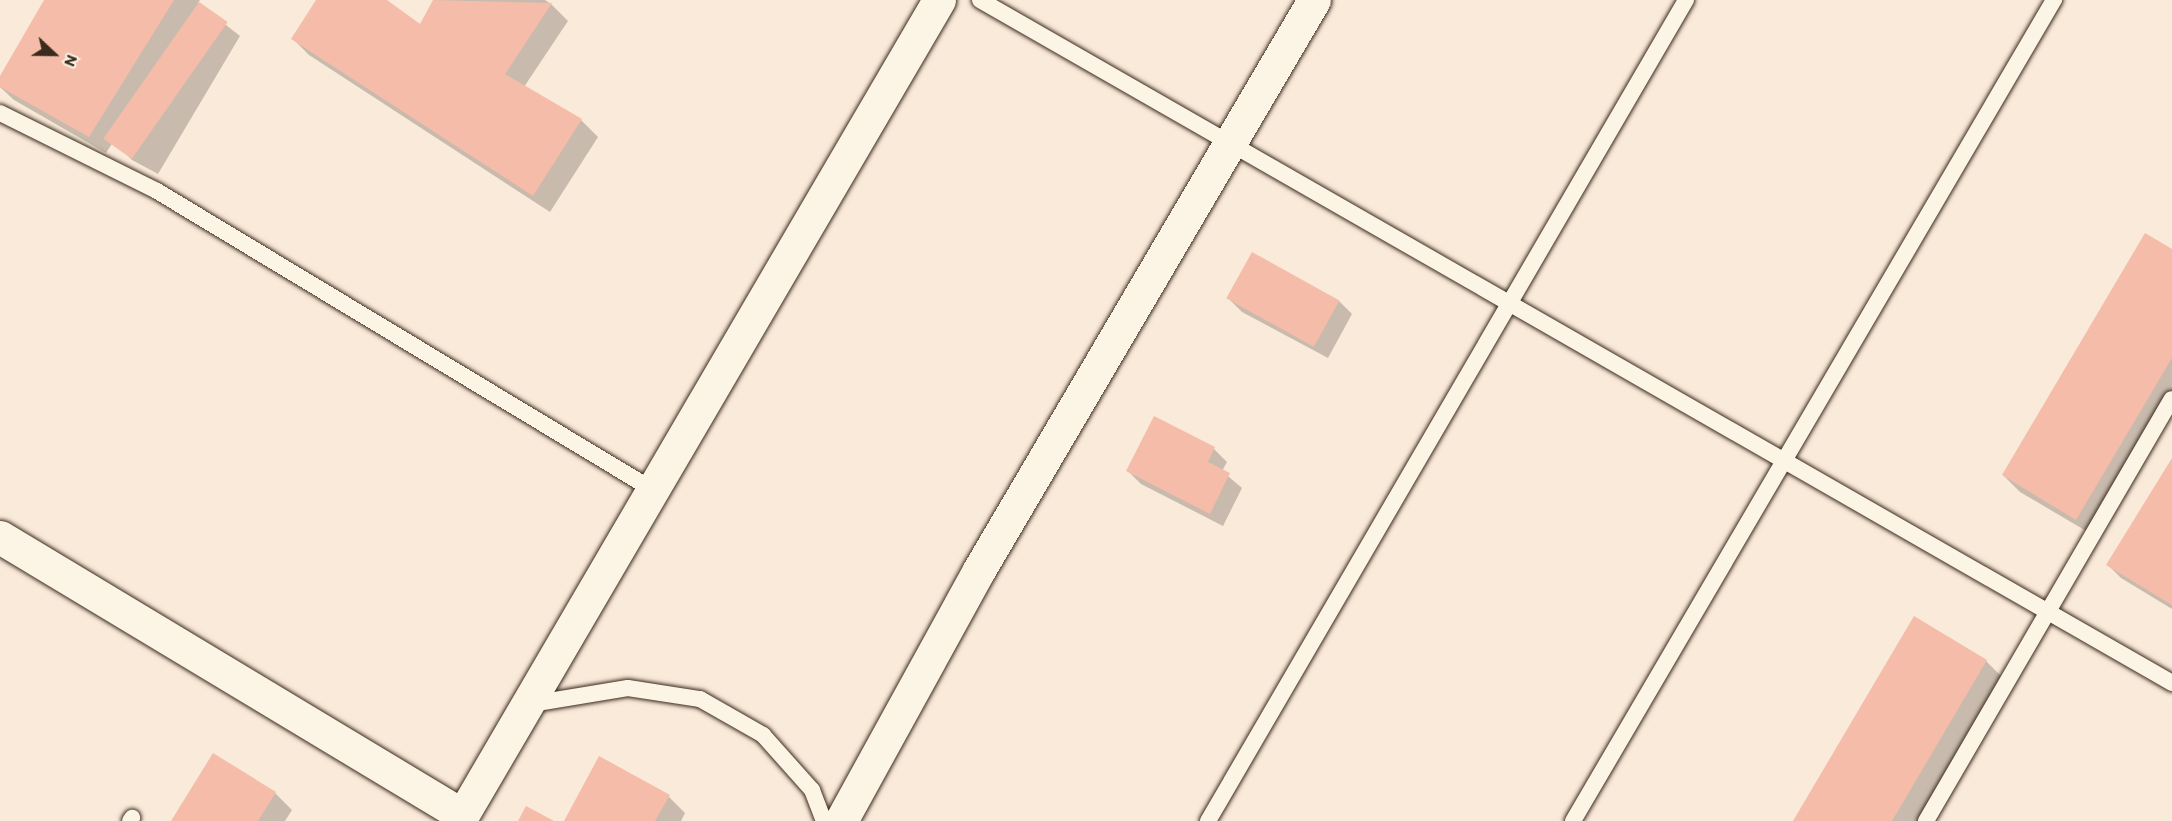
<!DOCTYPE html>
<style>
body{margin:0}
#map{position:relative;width:2172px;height:821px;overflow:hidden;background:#faead9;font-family:Itim,sans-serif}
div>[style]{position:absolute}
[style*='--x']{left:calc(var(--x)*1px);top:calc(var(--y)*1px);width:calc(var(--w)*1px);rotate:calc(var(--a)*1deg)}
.shadow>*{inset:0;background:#0003}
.building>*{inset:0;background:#f4bca9;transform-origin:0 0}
.roads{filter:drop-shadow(0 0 2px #3b2a1e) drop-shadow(0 0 2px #3b2a1e)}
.lane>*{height:16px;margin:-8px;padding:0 8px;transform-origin:8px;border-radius:8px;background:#fcf5e5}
.street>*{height:33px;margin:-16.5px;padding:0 16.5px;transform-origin:16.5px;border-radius:16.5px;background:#fcf5e5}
span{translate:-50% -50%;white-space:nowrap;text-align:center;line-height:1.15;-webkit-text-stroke:6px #fcf5e5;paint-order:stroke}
.north{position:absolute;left:24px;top:24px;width:60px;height:60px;-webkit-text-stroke:4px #fcf5e5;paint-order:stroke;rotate:112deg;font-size:16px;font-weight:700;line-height:24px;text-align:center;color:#3b2a1e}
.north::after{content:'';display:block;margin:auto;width:21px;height:27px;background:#3b2a1e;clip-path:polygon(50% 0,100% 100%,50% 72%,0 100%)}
</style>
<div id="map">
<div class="shadow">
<div style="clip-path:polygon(46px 0,200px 0,198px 3px,240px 36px,158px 174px,132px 160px,119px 147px,182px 35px,106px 153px,14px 100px,0 87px,0 79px)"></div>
<div style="clip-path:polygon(318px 0,384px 0,421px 26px,434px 0,545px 0,551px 4px,568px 21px,524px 87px,581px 120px,598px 137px,550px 212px,309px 55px,293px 39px)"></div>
<div style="clip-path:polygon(2172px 251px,2172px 402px,2093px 535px,2020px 492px,2003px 475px)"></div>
<div style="clip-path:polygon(1229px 299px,1339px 301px,1352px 314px,1328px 358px,1242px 312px)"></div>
<div style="clip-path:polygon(1214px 449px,1227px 462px,1222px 471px,1242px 488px,1223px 526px,1141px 484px,1128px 471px)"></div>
<div style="clip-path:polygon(2172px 461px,2172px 609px,2121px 578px,2108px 565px)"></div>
<div style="clip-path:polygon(1914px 619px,1986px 661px,2003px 678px,1918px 821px,1794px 821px)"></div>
<div style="clip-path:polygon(213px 755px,275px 793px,292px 810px,285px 821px,173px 821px)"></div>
<div style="clip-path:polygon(669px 797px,685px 813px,681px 821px,566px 821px)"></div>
</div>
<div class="building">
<div style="clip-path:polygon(44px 0,174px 0,89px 137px,0 87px,0 76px)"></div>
<div style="clip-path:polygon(316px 0,387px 0,420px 24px,433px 0,552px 3px,505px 74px,582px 119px,533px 196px,291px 39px)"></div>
<div style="left:199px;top:2px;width:35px;height:167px;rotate:35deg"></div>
<div style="clip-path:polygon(2145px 233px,2172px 249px,2172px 358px,2076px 520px,2002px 475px)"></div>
<div style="left:1252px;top:252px;width:100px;height:53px;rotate:29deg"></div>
<div style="clip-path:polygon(1154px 416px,1215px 447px,1208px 462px,1230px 473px,1210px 514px,1126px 471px)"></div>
<div style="clip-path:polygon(2172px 458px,2172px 605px,2106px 565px)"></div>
<div style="clip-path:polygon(1914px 616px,1987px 660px,1892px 821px,1793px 821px)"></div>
<div style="clip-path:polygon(213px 753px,276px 792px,258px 821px,171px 821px)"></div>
<div style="clip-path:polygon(599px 756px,670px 795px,655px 821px,564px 821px)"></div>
<div style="clip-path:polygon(526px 806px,554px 821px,518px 821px)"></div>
</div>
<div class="roads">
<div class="lane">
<div style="--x:980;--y:0;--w:1374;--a:29.81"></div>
<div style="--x:0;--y:113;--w:175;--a:26.4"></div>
<div style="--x:157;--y:191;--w:579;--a:31.08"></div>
<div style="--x:531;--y:704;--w:98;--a:-9.4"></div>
<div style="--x:628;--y:688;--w:73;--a:8.7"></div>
<div style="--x:700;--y:699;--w:73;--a:29.7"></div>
<div style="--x:763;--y:735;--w:74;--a:48.3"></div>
<div style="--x:812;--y:790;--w:33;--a:69"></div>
<div style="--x:130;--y:821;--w:4;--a:-56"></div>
<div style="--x:1208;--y:821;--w:950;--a:-59.79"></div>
<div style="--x:1573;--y:821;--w:952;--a:-59.64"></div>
<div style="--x:1926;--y:821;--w:488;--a:-59.8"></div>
</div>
<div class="street">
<div style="--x:0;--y:537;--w:539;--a:31.04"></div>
<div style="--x:459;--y:821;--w:951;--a:-59.69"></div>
<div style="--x:841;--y:821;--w:286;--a:-61.2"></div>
<div style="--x:979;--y:570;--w:661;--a:-59.56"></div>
</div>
</div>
<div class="north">N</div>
</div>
